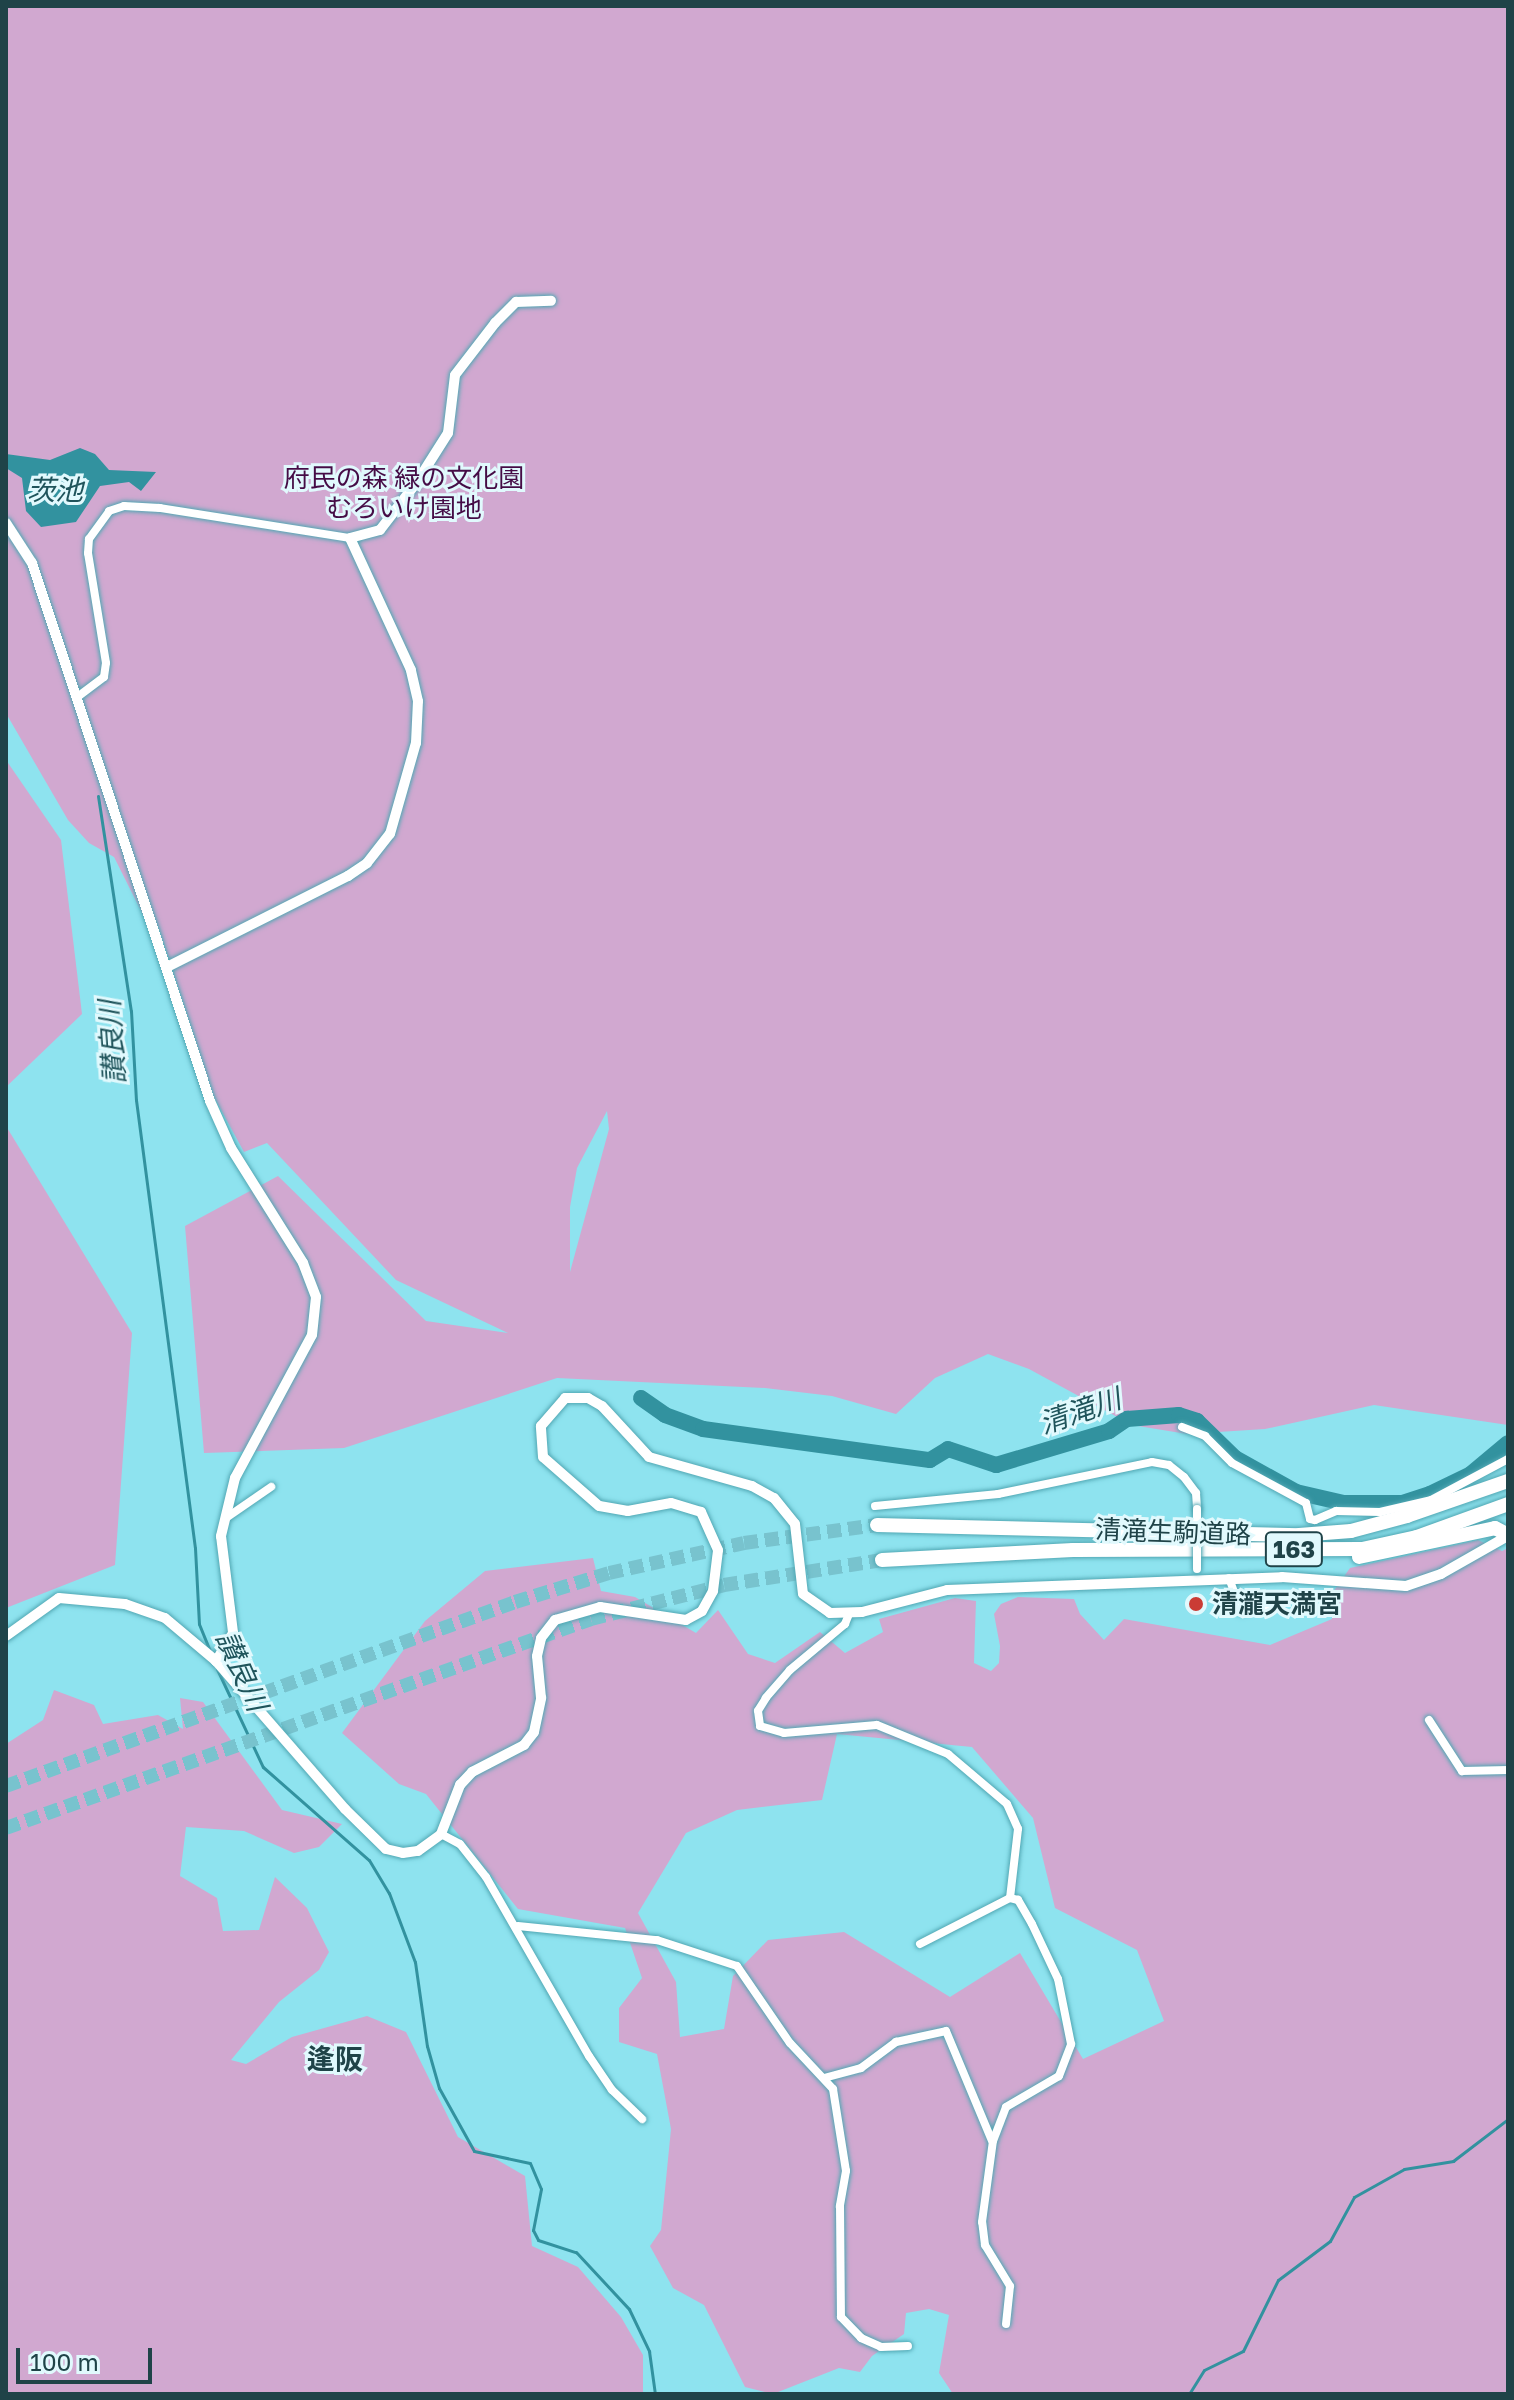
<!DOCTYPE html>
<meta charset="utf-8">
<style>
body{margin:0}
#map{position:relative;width:1514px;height:2400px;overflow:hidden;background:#8ee3ef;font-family:"Golos Text","Noto Sans JP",sans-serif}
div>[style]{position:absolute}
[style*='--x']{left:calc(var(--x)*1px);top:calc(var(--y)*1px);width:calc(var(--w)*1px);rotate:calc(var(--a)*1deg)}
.green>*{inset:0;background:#d1a8d0}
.water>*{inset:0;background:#32929f}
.stream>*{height:3px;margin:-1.5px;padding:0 1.5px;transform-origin:1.5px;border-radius:1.5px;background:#32929f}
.river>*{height:16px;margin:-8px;padding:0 8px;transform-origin:8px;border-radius:8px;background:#32929f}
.trunk-tunnel>*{height:14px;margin-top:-7px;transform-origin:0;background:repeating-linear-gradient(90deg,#78c3ce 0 14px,transparent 0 21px)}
.roads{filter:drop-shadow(0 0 2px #51a7b3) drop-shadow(0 0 2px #51a7b3)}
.minor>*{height:8px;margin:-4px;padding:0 4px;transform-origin:4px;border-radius:4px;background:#fff}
.tertiary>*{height:10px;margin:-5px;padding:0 5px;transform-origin:5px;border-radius:5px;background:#fff}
.trunk>*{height:14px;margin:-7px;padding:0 7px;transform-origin:7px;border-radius:7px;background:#fff}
.bridges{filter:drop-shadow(0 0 2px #51a7b3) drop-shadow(0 0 2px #51a7b3)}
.minor-bridge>*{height:8px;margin:-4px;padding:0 4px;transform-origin:4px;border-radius:4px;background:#fff}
.dots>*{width:22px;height:22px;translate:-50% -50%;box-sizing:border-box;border:4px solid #e1f9fd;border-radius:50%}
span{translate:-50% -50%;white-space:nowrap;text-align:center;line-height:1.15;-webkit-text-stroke:6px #e1f9fd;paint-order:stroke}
.shield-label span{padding:2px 6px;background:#e1f9fd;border:2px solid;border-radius:6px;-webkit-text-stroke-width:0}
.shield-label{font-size:24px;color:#1f4348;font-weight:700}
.park-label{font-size:26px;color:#450c46}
.street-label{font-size:26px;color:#1f4348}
.poi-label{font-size:26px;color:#1f4348;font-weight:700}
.left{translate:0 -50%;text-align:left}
.water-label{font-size:28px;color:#1f545b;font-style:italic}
.neighbourhood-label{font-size:28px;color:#1f4348;font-weight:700}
.frame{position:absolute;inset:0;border:8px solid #1f4348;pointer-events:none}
.scale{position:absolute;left:16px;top:2348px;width:136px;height:36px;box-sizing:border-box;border:4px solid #1f4348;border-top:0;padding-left:10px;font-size:24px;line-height:28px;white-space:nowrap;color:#1f4348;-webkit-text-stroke:6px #e1f9fd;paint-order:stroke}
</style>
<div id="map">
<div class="green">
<div style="clip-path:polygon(evenodd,6px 6px,1508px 6px,1508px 1425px,1374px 1405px,1265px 1429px,1187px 1434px,1132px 1425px,1029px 1369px,988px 1354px,935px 1378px,896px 1414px,832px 1396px,765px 1388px,557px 1378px,344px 1448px,204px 1453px,185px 1226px,278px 1176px,426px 1321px,508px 1333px,396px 1280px,267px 1143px,244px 1152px,214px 1097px,158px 926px,143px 915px,114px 857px,89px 843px,68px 820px,7px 715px,6px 6px,607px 1111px,609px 1129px,570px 1272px,570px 1207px,577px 1168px,607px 1111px)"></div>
<div style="clip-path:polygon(6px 760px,61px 840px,82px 1014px,6px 1087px)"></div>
<div style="clip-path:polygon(6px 1126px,132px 1333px,115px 1565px,6px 1608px)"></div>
<div style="clip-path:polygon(evenodd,1478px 1540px,1502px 1551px,1508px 1548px,1508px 2394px,953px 2394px,939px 2373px,949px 2315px,929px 2309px,906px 2313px,904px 2334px,872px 2356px,860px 2372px,839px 2368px,773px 2394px,745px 2387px,704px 2305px,673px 2288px,650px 2246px,661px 2230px,671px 2129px,657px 2054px,619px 2042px,619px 2008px,642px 1978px,625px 1928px,518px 1909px,426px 1794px,399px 1784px,342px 1733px,425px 1621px,485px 1571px,593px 1558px,601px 1591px,635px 1597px,696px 1633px,718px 1610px,748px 1654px,775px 1663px,820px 1632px,845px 1653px,883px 1632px,879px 1619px,955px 1598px,976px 1601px,974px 1663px,991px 1671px,999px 1663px,1000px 1646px,994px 1614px,1001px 1604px,1018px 1597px,1074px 1599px,1080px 1614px,1104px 1640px,1124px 1619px,1270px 1645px,1332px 1619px,1333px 1592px,1350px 1568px,1478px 1540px,837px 1734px,972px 1747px,1033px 1818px,1055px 1908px,1137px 1950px,1164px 2021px,1083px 2059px,1020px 1953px,950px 1997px,844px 1932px,768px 1940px,733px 1976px,724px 2029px,680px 2037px,676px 1982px,638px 1913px,686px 1833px,737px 1810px,822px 1800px,837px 1734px)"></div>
<div style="clip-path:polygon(54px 1690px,94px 1705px,103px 1724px,158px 1715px,183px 1729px,180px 1698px,203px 1702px,282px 1810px,342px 1824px,319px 1847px,294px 1853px,244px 1831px,186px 1827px,180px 1876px,217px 1898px,223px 1931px,259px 1930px,275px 1877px,307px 1908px,329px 1952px,319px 1970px,279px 2002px,231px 2060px,246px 2064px,292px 2037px,367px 2016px,406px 2032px,458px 2137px,525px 2176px,532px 2246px,578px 2267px,621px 2317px,643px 2355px,643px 2394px,6px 2394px,6px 1744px,43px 1720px)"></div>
</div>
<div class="water">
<div style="clip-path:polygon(80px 448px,95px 454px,109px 470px,156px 472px,141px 491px,129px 482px,100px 486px,76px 522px,41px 527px,26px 511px,22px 478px,6px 468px,6px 454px,50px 460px)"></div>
</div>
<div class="stream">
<div style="--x:98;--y:796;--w:218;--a:81.3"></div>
<div style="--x:131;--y:1011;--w:89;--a:86.8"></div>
<div style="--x:136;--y:1100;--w:452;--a:82.5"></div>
<div style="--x:195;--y:1548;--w:76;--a:87"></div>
<div style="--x:199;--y:1624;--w:29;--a:68"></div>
<div style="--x:217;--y:1669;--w:108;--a:64.9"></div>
<div style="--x:263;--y:1767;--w:141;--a:41.3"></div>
<div style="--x:369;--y:1860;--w:39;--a:59"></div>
<div style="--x:389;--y:1893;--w:74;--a:69.4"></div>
<div style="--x:415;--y:1962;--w:85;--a:81.9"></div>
<div style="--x:427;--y:2046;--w:44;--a:74.1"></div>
<div style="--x:439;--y:2088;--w:72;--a:60.9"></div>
<div style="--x:474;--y:2151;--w:57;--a:12.1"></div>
<div style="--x:530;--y:2163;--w:28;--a:67"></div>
<div style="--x:541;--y:2189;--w:42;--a:101"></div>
<div style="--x:533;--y:2230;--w:11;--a:63"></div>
<div style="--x:538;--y:2240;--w:40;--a:18"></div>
<div style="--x:576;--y:2252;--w:78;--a:47.1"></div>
<div style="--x:629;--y:2309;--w:47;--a:64.5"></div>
<div style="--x:649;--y:2351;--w:43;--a:82.1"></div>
<div style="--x:1189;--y:2394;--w:28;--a:-58"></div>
<div style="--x:1204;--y:2370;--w:43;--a:-26"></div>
<div style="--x:1243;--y:2351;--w:79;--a:-63.8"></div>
<div style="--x:1278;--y:2280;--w:65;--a:-36.9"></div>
<div style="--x:1330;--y:2241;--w:50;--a:-61.4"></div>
<div style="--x:1354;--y:2197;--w:57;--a:-29.2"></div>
<div style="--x:1404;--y:2169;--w:50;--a:-9.3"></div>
<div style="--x:1453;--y:2161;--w:69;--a:-37.4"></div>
</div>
<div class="river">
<div style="--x:641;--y:1398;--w:29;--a:35"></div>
<div style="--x:665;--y:1415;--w:40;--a:20.2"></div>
<div style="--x:703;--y:1429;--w:229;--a:7.8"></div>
<div style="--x:930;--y:1460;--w:21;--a:-31"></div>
<div style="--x:948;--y:1449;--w:51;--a:18.4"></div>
<div style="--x:996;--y:1465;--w:118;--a:-16.7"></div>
<div style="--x:1109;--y:1431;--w:22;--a:-34"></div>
<div style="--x:1127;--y:1419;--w:52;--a:-4.4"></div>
<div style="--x:1179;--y:1415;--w:19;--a:18"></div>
<div style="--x:1197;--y:1421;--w:53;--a:44.2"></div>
<div style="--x:1235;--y:1458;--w:70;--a:29.1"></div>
<div style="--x:1296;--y:1492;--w:49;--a:12.9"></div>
<div style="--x:1344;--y:1503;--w:58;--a:0"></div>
<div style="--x:1402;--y:1503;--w:29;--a:-18"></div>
<div style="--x:1430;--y:1494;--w:46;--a:-26"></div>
<div style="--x:1471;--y:1474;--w:48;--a:-40"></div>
</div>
<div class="trunk-tunnel">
<div style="--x:6;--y:1786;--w:541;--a:-19.87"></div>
<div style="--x:515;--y:1602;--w:98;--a:-17.1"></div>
<div style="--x:609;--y:1573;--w:138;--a:-12.5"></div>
<div style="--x:744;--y:1543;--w:134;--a:-7.7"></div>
<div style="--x:6;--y:1828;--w:621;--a:-19.66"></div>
<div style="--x:591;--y:1619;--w:137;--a:-14.3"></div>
<div style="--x:724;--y:1585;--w:160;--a:-9"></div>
</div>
<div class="roads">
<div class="minor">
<div style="--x:76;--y:698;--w:35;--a:-37"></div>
<div style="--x:104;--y:677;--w:14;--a:-82"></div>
<div style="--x:106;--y:663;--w:111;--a:-99.3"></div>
<div style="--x:88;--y:553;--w:14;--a:-86"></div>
<div style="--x:89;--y:539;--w:34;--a:-54"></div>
<div style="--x:109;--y:511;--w:16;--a:-18"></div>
<div style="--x:124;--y:506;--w:36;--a:3"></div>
<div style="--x:160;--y:508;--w:192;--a:9"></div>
<div style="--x:1182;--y:1427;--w:25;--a:21"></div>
<div style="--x:1205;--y:1436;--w:38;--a:45"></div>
<div style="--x:1232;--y:1463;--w:84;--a:28.4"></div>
<div style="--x:1306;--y:1503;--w:16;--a:76"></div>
<div style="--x:1310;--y:1519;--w:5;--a:11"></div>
<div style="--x:1315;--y:1520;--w:23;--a:-23"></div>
<div style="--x:1336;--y:1511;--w:44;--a:1.3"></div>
<div style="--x:1380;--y:1512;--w:52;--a:-13.2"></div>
<div style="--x:1431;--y:1500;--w:87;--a:-28"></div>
<div style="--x:875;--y:1506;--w:124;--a:-5.6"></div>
<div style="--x:998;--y:1494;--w:157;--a:-11.7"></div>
<div style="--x:1152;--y:1462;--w:17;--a:10"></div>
<div style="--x:1169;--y:1465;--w:19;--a:39"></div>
<div style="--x:1184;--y:1477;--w:20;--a:53"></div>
<div style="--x:1196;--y:1493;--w:16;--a:86"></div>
<div style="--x:226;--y:1518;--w:55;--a:-34.6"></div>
<div style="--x:1229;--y:1578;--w:35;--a:70"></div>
<div style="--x:1241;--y:1611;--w:28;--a:-13"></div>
<div style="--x:849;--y:1614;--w:11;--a:112"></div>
<div style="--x:845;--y:1624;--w:72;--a:140.1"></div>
<div style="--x:790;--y:1670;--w:37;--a:131"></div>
<div style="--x:766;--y:1698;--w:15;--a:122"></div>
<div style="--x:758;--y:1711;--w:15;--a:82"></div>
<div style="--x:760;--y:1726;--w:25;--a:16"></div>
<div style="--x:784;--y:1733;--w:93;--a:-4.9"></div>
<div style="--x:877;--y:1725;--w:77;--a:22.2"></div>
<div style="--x:948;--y:1754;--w:77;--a:40.3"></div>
<div style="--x:1007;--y:1804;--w:27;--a:66"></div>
<div style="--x:1018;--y:1829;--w:69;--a:96.6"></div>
<div style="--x:1429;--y:1720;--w:61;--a:57.1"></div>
<div style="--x:1462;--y:1771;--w:46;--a:-1.2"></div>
<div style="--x:441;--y:1834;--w:21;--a:28"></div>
<div style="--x:460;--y:1844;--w:42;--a:51.8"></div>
<div style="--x:486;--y:1877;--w:207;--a:60.1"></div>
<div style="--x:589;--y:2056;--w:41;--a:55.9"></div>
<div style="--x:612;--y:2090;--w:42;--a:44"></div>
<div style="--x:518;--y:1926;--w:140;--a:5.8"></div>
<div style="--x:657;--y:1940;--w:84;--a:18"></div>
<div style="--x:737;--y:1966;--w:93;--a:55.5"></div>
<div style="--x:790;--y:2043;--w:63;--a:46.9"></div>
<div style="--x:833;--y:2089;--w:83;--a:81"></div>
<div style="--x:846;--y:2171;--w:36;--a:100"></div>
<div style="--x:840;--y:2206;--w:111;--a:89.5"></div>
<div style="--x:841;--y:2317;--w:29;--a:46"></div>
<div style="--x:861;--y:2338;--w:22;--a:24"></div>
<div style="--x:881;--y:2347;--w:27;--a:-2"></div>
<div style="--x:920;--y:1944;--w:101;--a:-27.1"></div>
<div style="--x:824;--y:2078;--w:38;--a:-15"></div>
<div style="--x:861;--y:2068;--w:44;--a:-36.6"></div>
<div style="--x:896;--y:2042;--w:51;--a:-12.4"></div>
<div style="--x:946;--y:2031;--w:119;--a:67.3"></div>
<div style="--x:1006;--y:2324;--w:38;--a:-84"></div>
<div style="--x:1010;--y:2286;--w:48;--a:-121.4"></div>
<div style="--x:985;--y:2245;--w:23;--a:-97"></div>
<div style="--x:982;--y:2222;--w:82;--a:-82.3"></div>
<div style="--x:993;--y:2141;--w:36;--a:-69"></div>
<div style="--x:1006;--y:2107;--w:61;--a:-30.3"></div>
<div style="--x:1059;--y:2076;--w:34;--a:-69"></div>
<div style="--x:1071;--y:2044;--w:66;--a:-101.3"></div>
<div style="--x:1058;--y:1979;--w:61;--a:-115.3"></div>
<div style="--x:1032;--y:1924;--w:28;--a:-120"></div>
<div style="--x:1018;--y:1900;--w:8;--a:-166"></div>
</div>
<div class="tertiary">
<div style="--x:6;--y:523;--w:48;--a:57"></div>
<div style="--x:32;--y:563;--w:567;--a:71.69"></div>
<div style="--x:210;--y:1101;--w:51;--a:65.9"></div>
<div style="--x:231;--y:1148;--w:136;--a:57.9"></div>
<div style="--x:303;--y:1263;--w:36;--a:69"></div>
<div style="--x:316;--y:1297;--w:38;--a:96"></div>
<div style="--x:312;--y:1335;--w:162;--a:118.3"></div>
<div style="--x:235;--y:1478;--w:60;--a:103.6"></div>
<div style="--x:221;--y:1536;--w:98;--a:82.9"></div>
<div style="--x:233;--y:1633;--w:33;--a:121"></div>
<div style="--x:167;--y:967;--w:203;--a:-26.7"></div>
<div style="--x:348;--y:876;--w:23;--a:-34"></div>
<div style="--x:367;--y:863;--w:37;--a:-52"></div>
<div style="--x:390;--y:834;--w:95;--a:-74.1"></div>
<div style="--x:416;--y:743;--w:42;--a:-87.3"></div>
<div style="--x:418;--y:701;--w:32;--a:-103"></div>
<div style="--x:411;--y:670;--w:145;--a:-114.8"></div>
<div style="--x:350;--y:538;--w:31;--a:-15"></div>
<div style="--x:380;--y:530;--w:61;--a:-52.4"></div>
<div style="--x:417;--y:482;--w:58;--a:-57.7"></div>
<div style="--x:448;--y:433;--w:58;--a:-83.1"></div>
<div style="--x:455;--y:375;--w:66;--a:-52.4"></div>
<div style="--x:495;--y:323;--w:30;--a:-45"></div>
<div style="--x:516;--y:302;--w:35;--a:-2"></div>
<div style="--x:6;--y:1636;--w:65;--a:-35.6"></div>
<div style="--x:59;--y:1598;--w:66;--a:5.2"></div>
<div style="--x:125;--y:1604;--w:42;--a:19.3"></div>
<div style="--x:165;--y:1618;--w:67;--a:40.1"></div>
<div style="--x:216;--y:1661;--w:196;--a:48.9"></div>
<div style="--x:345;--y:1809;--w:57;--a:44.3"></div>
<div style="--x:386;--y:1849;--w:17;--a:13"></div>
<div style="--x:403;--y:1853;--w:15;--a:-8"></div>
<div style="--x:418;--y:1851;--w:29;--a:-36"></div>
<div style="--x:441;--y:1834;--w:53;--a:-68.8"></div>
<div style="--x:460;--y:1785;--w:18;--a:-47"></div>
<div style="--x:472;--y:1772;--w:59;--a:-27.4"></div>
<div style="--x:524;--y:1745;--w:16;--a:-52"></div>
<div style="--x:534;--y:1732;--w:35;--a:-78"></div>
<div style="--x:541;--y:1698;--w:42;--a:-95.4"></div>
<div style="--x:537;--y:1656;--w:18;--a:-77"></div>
<div style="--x:541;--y:1638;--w:23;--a:-52"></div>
<div style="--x:555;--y:1620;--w:47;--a:-16.1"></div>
<div style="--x:600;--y:1607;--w:87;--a:8.6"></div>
<div style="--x:686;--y:1620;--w:18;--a:-29"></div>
<div style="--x:702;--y:1611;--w:23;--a:-61"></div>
<div style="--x:713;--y:1591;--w:41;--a:-83"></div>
<div style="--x:718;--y:1550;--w:42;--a:-114.1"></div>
<div style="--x:701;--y:1512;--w:31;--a:-163"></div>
<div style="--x:671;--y:1503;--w:44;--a:169.5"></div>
<div style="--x:628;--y:1511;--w:29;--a:-170"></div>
<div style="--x:599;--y:1506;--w:74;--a:-138.8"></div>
<div style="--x:543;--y:1457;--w:31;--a:-94"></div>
<div style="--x:541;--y:1426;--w:37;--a:-49"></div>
<div style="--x:565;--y:1398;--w:23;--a:0"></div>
<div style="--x:588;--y:1398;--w:16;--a:30"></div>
<div style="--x:602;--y:1406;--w:69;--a:47.3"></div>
<div style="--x:649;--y:1457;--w:107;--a:15.7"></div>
<div style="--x:752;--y:1486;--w:25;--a:29"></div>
<div style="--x:774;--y:1498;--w:33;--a:51"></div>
<div style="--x:795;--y:1524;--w:70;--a:83.5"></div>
<div style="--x:803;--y:1594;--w:33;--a:35"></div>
<div style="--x:830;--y:1613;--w:32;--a:-2"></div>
<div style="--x:862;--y:1612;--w:88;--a:-14.5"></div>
<div style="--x:947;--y:1590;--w:335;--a:-2.2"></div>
<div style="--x:1282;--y:1577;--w:124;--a:4.2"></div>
<div style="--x:1406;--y:1586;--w:37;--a:-19"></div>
<div style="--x:1441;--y:1574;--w:77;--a:-29.6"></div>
</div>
<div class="trunk">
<div style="--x:877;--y:1525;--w:422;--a:1.4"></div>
<div style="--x:1299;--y:1535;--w:52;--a:-4.4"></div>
<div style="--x:1351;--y:1531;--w:58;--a:-15"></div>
<div style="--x:1407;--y:1516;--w:107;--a:-19.1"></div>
<div style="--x:1359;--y:1557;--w:139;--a:-12"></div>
<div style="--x:1495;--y:1528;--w:15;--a:28"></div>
<div style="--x:882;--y:1560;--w:191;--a:-3"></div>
<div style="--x:1073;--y:1550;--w:289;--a:-0.2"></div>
<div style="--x:1362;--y:1549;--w:56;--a:-12.3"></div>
<div style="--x:1417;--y:1537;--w:97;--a:-19.9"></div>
</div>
</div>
<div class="bridges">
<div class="minor-bridge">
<div style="--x:1197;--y:1569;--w:60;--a:-90"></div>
</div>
</div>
<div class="dots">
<div style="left:1196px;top:1604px;background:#ca3c35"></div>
</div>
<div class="shield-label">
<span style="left:1294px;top:1549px">163</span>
</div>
<div class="park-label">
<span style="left:404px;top:493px">府民の森 緑の文化園<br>むろいけ園地</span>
</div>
<div class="street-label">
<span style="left:1173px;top:1532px;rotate:2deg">清滝生駒道路</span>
</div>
<div class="poi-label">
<span class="left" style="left:1212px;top:1604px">清瀧天満宮</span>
</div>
<div class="water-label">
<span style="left:55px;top:490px">茨池</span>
<span style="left:112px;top:1042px;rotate:-94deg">讃良川</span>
<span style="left:1080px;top:1411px;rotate:-19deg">清滝川</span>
<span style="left:242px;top:1671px;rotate:66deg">讃良川</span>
</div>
<div class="neighbourhood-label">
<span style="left:335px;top:2059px">逢阪</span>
</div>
<div class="frame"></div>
<div class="scale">100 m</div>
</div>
